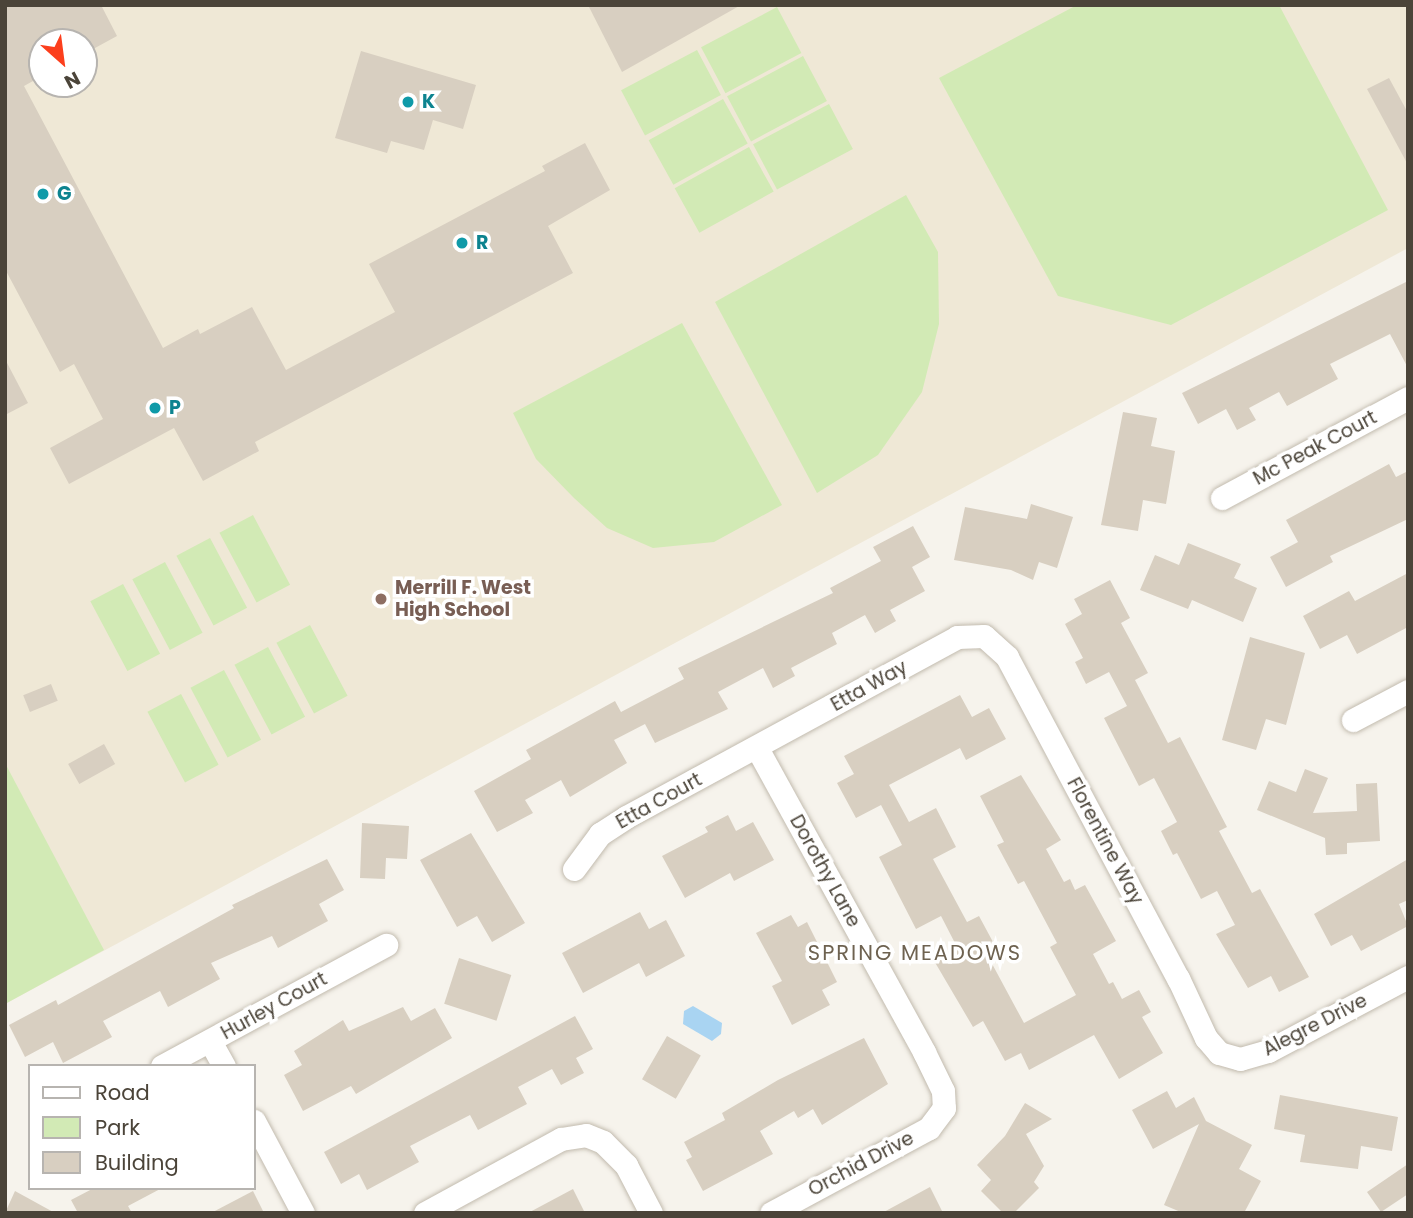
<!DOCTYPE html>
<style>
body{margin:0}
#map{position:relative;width:1413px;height:1218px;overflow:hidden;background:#f6f3ec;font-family:Poppins,sans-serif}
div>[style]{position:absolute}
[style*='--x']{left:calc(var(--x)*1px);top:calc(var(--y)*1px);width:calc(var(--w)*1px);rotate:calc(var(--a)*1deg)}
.education>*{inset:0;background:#efe8d6}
.green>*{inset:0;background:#d2eab5;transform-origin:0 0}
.water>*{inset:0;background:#a9d4f2}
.building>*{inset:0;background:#d8cfc1;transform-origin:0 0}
.roads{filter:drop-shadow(0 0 2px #c2bbae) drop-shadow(0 0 2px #c2bbae)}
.minor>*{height:23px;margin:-11.5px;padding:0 11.5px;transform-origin:11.5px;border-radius:11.5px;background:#fff}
.dots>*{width:19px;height:19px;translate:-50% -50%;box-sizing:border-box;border:4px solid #fff;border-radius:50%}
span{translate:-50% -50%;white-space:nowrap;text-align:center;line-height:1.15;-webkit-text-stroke:7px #fff;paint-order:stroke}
.culture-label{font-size:19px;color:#0d838f;font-weight:700}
.left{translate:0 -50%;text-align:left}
.street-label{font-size:19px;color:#4b4439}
.education-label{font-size:19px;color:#785e54;font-weight:700}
.neighbourhood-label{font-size:21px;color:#6e6250;letter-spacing:2px}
.frame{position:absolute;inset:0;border:7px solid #4b4439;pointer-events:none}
.legend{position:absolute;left:28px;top:1064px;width:228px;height:126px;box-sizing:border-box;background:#fff;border:2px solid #b7b4b0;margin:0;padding:9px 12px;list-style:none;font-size:21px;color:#4b4439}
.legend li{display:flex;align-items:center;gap:14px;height:35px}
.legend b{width:35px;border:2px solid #b7b4b0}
.north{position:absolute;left:28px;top:28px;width:70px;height:70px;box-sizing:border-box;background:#fff;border:2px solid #b7b4b0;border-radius:50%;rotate:152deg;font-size:19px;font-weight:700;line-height:28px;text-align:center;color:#4b4439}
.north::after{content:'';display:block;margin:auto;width:24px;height:32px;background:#fc3f1d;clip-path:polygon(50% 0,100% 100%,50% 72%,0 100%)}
</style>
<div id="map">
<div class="education">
<div style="clip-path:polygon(evenodd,5px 5px,1408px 5px,1408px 248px,5px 1004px,5px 5px,42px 42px,84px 42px,84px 84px,42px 84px,42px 42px)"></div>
</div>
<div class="green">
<div style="clip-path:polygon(1077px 5px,1279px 5px,1388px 210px,1171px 325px,1058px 296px,939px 78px)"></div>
<div style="left:777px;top:7px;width:52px;height:86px;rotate:62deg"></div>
<div style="left:697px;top:50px;width:51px;height:86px;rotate:62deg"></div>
<div style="left:803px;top:56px;width:51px;height:86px;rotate:62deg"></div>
<div style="left:723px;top:99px;width:51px;height:85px;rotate:61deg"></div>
<div style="left:829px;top:104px;width:51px;height:86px;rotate:62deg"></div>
<div style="left:749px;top:147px;width:51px;height:85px;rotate:61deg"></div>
<div style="clip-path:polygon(906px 195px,938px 252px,939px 324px,922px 392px,878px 455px,817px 493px,715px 302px)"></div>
<div style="clip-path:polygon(682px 323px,782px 505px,714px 542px,653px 548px,607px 528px,574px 498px,536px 459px,513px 413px)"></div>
<div style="left:253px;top:515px;width:79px;height:38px;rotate:62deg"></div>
<div style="left:210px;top:538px;width:79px;height:38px;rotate:62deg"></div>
<div style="left:165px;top:562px;width:80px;height:37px;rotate:62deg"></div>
<div style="left:123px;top:584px;width:79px;height:37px;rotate:62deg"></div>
<div style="left:310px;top:625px;width:80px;height:38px;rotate:62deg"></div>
<div style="left:268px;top:647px;width:79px;height:38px;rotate:62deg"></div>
<div style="left:224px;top:670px;width:79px;height:38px;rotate:62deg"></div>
<div style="left:181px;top:694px;width:80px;height:38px;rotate:62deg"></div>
<div style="clip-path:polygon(5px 763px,104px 950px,5px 1004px)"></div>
</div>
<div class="water">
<div style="clip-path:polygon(693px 1006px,722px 1023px,721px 1034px,712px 1041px,683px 1024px,684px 1011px)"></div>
</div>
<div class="building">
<div style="clip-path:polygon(5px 5px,101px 5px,117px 36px,84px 54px,84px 42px,42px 42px,42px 76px,24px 86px,163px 348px,198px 329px,200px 334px,252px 307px,286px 370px,395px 312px,369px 264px,545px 171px,542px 166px,585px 143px,610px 190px,548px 226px,573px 273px,255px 442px,259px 451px,203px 481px,174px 428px,69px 484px,50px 448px,103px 419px,74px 364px,60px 372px,5px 269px)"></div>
<div style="clip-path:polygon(588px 5px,741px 5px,622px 72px)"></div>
<div style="clip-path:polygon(361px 51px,476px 85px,463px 129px,433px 120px,424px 150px,391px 141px,387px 153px,335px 138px)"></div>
<div style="clip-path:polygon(1389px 78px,1408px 113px,1408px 165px,1367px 89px)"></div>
<div style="clip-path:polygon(1408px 281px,1408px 368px,1390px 334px,1330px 364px,1338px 379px,1287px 406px,1279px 392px,1249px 408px,1256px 420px,1237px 430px,1226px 409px,1198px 424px,1182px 393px)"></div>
<div style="clip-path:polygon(5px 359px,28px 403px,5px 415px)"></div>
<div style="clip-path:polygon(1123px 412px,1157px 418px,1151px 446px,1175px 451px,1166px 504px,1143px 500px,1138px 531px,1101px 525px)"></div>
<div style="clip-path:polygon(1389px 464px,1396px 477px,1408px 471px,1408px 519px,1330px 556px,1333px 562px,1286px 587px,1270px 557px,1298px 542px,1286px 520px)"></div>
<div style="clip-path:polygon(1031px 504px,1073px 517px,1057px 568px,1039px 562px,1033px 580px,1011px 570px,954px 560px,965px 507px,1027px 519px)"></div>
<div style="clip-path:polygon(913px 526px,930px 557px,912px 567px,925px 591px,890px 610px,896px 621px,875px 633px,865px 615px,832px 633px,837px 644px,791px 668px,795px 676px,773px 688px,763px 668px,718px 692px,728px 709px,655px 743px,645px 724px,614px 740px,627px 763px,570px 797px,561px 780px,525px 800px,533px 813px,497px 832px,474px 791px,531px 759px,526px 750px,615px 701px,621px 712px,684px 679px,678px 668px,833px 593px,830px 588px,881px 561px,873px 547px)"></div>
<div style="clip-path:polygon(1188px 543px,1241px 564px,1234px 578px,1257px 588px,1243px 622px,1192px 600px,1188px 609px,1140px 590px,1155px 555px,1179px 565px)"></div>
<div style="clip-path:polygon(1408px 573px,1408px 627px,1357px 654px,1347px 635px,1320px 649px,1303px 616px,1349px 591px,1355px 601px)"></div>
<div style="clip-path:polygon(1110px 580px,1130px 618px,1121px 623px,1148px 673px,1135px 680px,1168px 743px,1180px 737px,1227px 827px,1219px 831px,1252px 893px,1260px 889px,1309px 977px,1279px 992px,1271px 976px,1248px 988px,1216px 934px,1235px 925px,1217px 891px,1201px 899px,1177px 853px,1173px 855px,1161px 831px,1177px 822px,1154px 778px,1139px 786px,1104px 718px,1127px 706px,1109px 672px,1086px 684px,1075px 662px,1083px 658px,1065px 624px,1082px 614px,1074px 599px)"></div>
<div style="clip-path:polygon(1250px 637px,1305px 653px,1286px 725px,1266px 719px,1256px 750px,1222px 740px)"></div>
<div style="left:51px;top:684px;width:18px;height:30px;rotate:68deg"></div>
<div style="clip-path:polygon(960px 695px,972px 717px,989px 708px,1006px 739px,966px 760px,960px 748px,889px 785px,909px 822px,936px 808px,956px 847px,933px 859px,967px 922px,979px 916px,1000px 955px,990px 960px,1024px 1023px,1076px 995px,1050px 947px,1057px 943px,1024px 881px,1018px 884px,997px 845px,1004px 842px,980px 796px,1021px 775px,1061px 840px,1046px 849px,1064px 882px,1070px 879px,1075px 890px,1085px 885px,1116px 941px,1093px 954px,1109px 984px,1113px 982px,1122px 999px,1139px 990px,1151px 1012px,1142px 1017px,1163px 1053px,1119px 1079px,1094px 1035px,1029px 1070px,1021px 1053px,1005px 1061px,983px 1021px,973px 1027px,933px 959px,957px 947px,941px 916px,916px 929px,879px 857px,902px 845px,881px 805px,856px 818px,837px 783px,854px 774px,844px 756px)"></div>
<div style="left:104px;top:744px;width:23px;height:41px;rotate:61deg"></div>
<div style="clip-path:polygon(1305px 769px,1328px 778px,1313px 813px,1357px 811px,1356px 784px,1377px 783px,1380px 841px,1347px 843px,1347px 854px,1326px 855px,1325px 838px,1257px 810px,1269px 781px,1296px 792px)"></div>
<div style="clip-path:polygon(728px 815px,736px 831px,753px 822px,774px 860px,734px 881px,730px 873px,685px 898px,662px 856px,708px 832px,705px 827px)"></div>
<div style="clip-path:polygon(362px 823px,409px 826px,407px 859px,386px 858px,385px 879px,360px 878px)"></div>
<div style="clip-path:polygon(471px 833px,525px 923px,492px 942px,477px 916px,457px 927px,420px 860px)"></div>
<div style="clip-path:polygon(327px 859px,344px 890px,319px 904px,328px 921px,278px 948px,272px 936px,211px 963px,220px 979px,168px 1007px,160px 991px,103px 1021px,112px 1037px,63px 1063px,53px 1042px,25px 1057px,9px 1025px,56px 1000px,58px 1005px,234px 908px,232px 905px)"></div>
<div style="clip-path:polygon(1408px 859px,1408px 900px,1399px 904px,1408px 926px,1361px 951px,1352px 935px,1331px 946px,1314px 914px)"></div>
<div style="clip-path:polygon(640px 912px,649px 929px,666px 920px,685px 956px,646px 977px,639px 963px,583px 993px,562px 953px)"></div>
<div style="clip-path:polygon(791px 915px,798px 927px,807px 922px,837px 982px,822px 990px,830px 1005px,792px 1025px,772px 986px,782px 981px,756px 933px)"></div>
<div style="left:459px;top:958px;width:55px;height:48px;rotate:18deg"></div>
<div style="clip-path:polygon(403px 1007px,411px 1021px,435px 1008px,452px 1038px,356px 1094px,351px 1086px,303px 1111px,284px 1075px,302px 1065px,294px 1051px,343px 1020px,349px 1031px)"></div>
<div style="clip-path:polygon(575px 1016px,593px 1049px,576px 1058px,584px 1073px,561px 1085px,552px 1069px,518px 1087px,527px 1104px,478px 1130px,470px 1115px,410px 1146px,419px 1162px,367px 1190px,359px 1174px,341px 1184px,324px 1152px)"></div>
<div style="left:667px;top:1036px;width:39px;height:50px;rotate:30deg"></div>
<div style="clip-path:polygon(864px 1038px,888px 1084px,822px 1125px,813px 1109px,798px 1118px,794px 1111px,760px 1131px,773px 1154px,703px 1191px,686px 1160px,692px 1157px,684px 1142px,725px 1120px,722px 1113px,778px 1080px)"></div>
<div style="clip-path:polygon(1167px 1091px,1176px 1108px,1194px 1097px,1206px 1121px,1252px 1145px,1239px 1169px,1261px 1181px,1244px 1213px,1183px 1213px,1164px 1205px,1199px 1124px,1153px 1149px,1132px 1110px)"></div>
<div style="clip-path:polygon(1280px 1095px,1398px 1117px,1392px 1151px,1361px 1146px,1358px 1169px,1300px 1162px,1305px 1135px,1274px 1129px)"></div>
<div style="clip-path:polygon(1025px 1103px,1052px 1119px,1026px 1134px,1044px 1166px,1034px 1182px,1039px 1188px,1014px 1213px,1003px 1213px,981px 1191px,991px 1180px,977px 1165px,1005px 1136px)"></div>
<div style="clip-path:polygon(1408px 1164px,1408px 1194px,1381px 1212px,1367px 1192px)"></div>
<div style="clip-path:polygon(930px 1187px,943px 1213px,882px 1213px)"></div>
<div style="clip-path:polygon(94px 1188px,162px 1188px,128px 1206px,132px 1213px,78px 1213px,71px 1200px)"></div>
<div style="clip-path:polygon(573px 1189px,585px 1213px,528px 1213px)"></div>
<div style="clip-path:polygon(15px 1191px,55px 1213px,5px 1213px)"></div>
<div style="clip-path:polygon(253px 1191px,264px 1213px,211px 1213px)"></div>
</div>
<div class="roads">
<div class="minor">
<div style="--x:1222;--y:498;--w:211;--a:-28.3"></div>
<div style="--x:1353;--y:720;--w:62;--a:-27.8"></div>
<div style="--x:757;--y:748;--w:347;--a:61.2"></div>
<div style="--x:924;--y:1052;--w:43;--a:64"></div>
<div style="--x:943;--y:1091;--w:17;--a:87"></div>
<div style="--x:944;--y:1108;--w:25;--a:127"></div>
<div style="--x:929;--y:1128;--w:179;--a:151.7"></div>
<div style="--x:574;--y:869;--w:44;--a:-53.4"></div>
<div style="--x:600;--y:834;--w:31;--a:-33"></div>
<div style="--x:626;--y:817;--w:377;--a:-28.5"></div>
<div style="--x:957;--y:637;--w:27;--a:-2"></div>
<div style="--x:984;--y:636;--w:31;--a:42"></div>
<div style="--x:1007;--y:657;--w:364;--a:62"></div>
<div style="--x:1178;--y:978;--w:66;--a:65"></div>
<div style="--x:1206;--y:1038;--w:20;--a:49"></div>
<div style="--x:1219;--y:1053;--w:22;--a:16"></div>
<div style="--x:1240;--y:1059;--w:29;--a:-16"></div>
<div style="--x:1268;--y:1051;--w:158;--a:-27.9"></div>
<div style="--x:210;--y:1041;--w:29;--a:61"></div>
<div style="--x:162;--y:1066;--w:255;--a:-28.4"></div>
<div style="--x:254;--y:1121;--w:104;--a:62"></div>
<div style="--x:425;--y:1213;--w:155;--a:-28.6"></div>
<div style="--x:561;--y:1139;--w:25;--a:-9"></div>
<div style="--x:586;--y:1135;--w:18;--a:22"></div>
<div style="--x:603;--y:1142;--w:33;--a:45"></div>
<div style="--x:626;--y:1165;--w:54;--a:62.5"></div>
</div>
</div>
<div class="dots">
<div style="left:408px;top:102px;background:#0f9aa8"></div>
<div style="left:43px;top:194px;background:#0f9aa8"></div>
<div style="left:462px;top:243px;background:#0f9aa8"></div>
<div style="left:155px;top:408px;background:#0f9aa8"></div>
<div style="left:381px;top:599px;background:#8d6e63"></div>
</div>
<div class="culture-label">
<span class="left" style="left:422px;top:102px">K</span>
<span class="left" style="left:57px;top:194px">G</span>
<span class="left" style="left:476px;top:243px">R</span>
<span class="left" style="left:169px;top:408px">P</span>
</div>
<div class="street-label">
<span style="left:1315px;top:448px;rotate:-28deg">Mc Peak Court</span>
<span style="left:869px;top:686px;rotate:-29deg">Etta Way</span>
<span style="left:659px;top:801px;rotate:-29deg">Etta Court</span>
<span style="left:1105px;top:841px;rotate:62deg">Florentine Way</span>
<span style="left:825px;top:871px;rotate:61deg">Dorothy Lane</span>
<span style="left:274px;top:1006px;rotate:-29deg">Hurley Court</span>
<span style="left:1315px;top:1025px;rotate:-27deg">Alegre Drive</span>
<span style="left:861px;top:1164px;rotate:-28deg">Orchid Drive</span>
</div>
<div class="education-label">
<span class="left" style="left:395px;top:599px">Merrill F. West<br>High School</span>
</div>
<div class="neighbourhood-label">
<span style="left:915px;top:953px">SPRING MEADOWS</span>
</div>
<div class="frame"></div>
<ul class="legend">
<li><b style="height:9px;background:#fff"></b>Road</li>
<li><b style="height:19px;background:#d2eab5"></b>Park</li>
<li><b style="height:19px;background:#d8cfc1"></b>Building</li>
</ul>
<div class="north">N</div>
</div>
